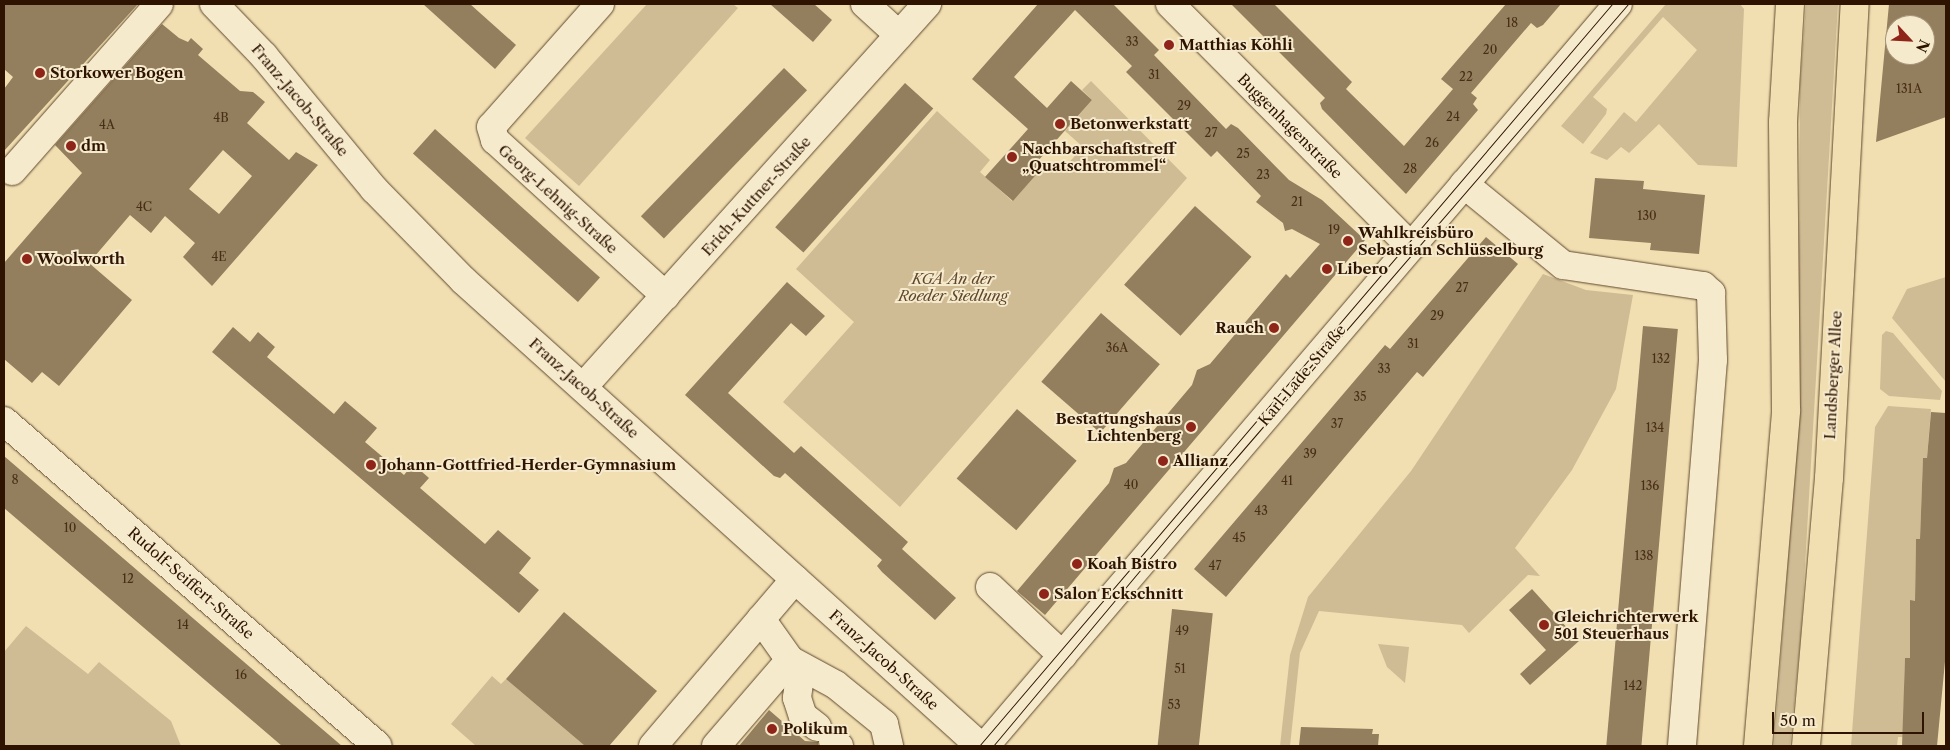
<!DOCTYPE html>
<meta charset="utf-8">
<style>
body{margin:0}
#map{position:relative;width:1950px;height:750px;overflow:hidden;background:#f1dfb2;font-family:"Libre Caslon Text",serif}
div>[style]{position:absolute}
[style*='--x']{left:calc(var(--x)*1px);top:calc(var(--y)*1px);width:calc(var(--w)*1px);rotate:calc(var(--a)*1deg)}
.green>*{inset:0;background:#d0bc94}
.building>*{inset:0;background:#937e5d;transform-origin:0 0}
.roads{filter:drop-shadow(0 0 1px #5f472c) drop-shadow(0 0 1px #5f472c)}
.minor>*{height:28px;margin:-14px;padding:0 14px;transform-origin:14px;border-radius:14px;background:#f6eacd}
.major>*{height:28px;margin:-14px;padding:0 14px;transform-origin:14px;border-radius:14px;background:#f1dfb2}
.tram>*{height:1px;margin:-0.5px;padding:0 0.5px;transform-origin:0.5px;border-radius:0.5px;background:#2e1400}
.dots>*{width:14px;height:14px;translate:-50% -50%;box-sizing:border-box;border:2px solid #f6eacd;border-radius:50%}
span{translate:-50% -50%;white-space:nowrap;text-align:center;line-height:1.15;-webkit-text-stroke:4px #f6eacd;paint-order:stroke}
.number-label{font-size:12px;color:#472e17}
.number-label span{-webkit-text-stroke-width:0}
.poi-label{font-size:15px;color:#2e1400;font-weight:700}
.left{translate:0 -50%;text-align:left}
.right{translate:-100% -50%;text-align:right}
.street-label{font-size:15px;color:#2e1400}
.park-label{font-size:15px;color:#5f462c;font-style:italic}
.frame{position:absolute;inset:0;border:5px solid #2e1400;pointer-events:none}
.north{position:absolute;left:1885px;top:15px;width:50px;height:50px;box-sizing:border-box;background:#f6eacd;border:1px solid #a6947b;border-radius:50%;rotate:115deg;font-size:14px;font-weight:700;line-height:20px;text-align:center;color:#2e1400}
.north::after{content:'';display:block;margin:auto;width:18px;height:22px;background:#8f2418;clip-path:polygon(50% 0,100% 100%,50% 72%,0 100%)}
.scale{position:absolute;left:1772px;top:712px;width:152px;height:22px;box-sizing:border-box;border:2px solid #2e1400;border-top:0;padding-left:6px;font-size:15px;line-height:18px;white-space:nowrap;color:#2e1400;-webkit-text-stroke:4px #f6eacd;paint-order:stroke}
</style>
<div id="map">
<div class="green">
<div style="clip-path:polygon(647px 4px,733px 4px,738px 8px,579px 186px,525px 138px)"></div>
<div style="clip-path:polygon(1666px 4px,1740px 4px,1744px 9px,1737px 167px,1698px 165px,1659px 124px,1629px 153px,1621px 147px,1607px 160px,1590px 153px,1624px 112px,1636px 122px,1697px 50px,1663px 17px,1593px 97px,1607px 109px,1606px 114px,1583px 144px,1561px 126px)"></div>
<div style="clip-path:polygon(1806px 4px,1838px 4px,1801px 634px,1790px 746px,1774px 746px,1798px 426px,1800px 83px)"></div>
<div style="clip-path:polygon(1091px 81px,1187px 178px,900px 507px,783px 402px,854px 322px,796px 269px,937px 111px,990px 160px,980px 172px,1012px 201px,1049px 161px,1063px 169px,1083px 147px,1065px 131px,1092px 100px,1082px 90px)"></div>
<div style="clip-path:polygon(1543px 274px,1586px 290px,1633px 295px,1616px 389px,1572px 470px,1515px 548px,1540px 576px,1528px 575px,1469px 633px,1462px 625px,1319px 611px,1300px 653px,1290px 746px,1280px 746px,1290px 655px,1308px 597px,1411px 471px)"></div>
<div style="clip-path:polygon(1946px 277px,1946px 382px,1892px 318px,1907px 289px)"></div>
<div style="clip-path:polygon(1886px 331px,1893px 333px,1942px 391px,1940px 400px,1889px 396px,1880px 389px,1882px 335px)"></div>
<div style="clip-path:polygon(1888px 406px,1931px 409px,1927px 458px,1923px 459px,1920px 539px,1916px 539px,1915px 601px,1910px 601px,1910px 658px,1905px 658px,1903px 737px,1898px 737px,1897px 746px,1851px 746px,1875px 427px)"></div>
<div style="clip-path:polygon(26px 626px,88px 674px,99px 662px,171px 721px,181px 746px,4px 746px,4px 652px)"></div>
<div style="clip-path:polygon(1378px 644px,1409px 647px,1405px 683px,1387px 667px)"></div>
<div style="clip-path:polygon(492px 676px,501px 684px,506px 679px,585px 746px,476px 746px,451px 724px)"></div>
</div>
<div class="building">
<div style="clip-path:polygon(4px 4px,138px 4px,4px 151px,4px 89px,13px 77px,4px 69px)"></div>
<div style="clip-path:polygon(423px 4px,470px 4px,516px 45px,495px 69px)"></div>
<div style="clip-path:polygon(770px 4px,814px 4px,832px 20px,813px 42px)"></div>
<div style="clip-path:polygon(1038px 4px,1113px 4px,1159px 50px,1154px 55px,1226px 129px,1231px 124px,1238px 128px,1289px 180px,1322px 200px,1365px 240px,1045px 615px,1017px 591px,1109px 483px,1114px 468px,1126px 463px,1192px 385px,1197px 370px,1210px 364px,1286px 274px,1290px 278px,1320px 244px,1292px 229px,1285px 231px,1283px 223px,1256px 202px,1261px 196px,1217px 151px,1211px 157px,1126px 72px,1132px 66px,1075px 10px,1014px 77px,1047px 108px,1071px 81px,1092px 100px,1037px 162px,1043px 167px,1013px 201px,985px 177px,1028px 129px,972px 79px)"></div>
<div style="clip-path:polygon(1231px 4px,1274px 4px,1352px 82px,1346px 89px,1404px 146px,1453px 89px,1441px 79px,1506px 4px,1561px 4px,1543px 25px,1537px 28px,1531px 23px,1471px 93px,1477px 98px,1473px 104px,1478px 110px,1406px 194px,1322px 109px,1320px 103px,1325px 98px)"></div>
<div style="clip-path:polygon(evenodd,1889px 4px,1946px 4px,1946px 117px,1876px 142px,1889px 4px,1895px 25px,1925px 25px,1925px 55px,1895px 55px,1895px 25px)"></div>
<div style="clip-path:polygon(evenodd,162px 24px,179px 38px,188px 42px,191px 38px,203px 49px,198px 55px,240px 91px,253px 92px,265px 102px,247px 123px,289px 160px,296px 152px,318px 165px,212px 286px,183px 257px,195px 243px,165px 216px,151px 233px,130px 215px,89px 263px,132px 300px,59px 386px,42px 372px,32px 383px,4px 359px,4px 263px,82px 173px,55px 145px,162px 24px,223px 150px,252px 176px,219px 214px,189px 189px,223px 150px)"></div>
<div style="left:784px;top:68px;width:32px;height:206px;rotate:44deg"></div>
<div style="left:905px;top:83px;width:38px;height:194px;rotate:42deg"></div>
<div style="left:435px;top:129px;width:222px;height:33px;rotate:42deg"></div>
<div style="clip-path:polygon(1595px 178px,1644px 181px,1643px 189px,1705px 195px,1699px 254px,1650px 250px,1651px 243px,1589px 238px)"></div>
<div style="left:1195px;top:206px;width:76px;height:106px;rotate:42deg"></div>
<div style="clip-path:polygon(1486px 237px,1518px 264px,1423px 377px,1417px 372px,1226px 597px,1194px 569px,1385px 345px,1390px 349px)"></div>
<div style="clip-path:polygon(787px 282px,825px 316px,806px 336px,791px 323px,728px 393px,794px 453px,801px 446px,908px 542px,902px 549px,956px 598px,935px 620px,882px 572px,877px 566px,882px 560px,785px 473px,780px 478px,774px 476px,685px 395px)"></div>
<div style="left:1101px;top:313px;width:78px;height:91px;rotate:41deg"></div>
<div style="left:1643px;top:326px;width:35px;height:422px;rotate:5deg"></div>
<div style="clip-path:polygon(233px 327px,250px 342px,258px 332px,275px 347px,267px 357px,334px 414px,345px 401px,377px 428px,365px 442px,404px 475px,413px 464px,429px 478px,420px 488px,485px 544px,498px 530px,531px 558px,519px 573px,539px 590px,519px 613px,212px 352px)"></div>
<div style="left:1017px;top:409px;width:79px;height:92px;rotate:41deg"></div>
<div style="clip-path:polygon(1931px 412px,1946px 413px,1946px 651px,1937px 746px,1902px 746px,1905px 658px,1910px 658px,1910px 600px,1915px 601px,1916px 539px,1920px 539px,1923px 458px,1927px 458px)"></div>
<div style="clip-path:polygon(4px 456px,308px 717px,342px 746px,282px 746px,4px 508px)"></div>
<div style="clip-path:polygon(1532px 589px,1579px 641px,1530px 685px,1520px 674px,1546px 650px,1509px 610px)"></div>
<div style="left:1172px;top:609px;width:41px;height:138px;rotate:6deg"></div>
<div style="clip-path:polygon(564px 612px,657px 691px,609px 746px,585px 746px,506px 679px)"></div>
<div style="clip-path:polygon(769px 710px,805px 741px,818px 742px,818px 746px,739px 746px)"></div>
<div style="clip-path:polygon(1301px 727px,1373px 729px,1372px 734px,1379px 734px,1378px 746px,1299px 746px)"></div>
</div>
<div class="roads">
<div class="minor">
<div style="--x:214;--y:4;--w:72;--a:46.1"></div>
<div style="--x:264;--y:56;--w:173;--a:50.4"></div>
<div style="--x:374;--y:189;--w:127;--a:45.6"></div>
<div style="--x:463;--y:280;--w:696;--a:42.03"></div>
<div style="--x:600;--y:4;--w:164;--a:131.5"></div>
<div style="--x:491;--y:127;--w:14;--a:73"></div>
<div style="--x:495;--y:140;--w:231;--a:42.4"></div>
<div style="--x:865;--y:4;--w:46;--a:42.4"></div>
<div style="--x:1170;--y:4;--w:342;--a:45.2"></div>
<div style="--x:12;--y:171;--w:222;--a:-48.6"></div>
<div style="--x:1464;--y:184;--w:128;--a:39.3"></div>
<div style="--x:1563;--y:265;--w:142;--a:8.5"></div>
<div style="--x:1703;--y:286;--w:11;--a:41"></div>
<div style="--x:1711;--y:293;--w:67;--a:88.3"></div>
<div style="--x:1713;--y:360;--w:387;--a:94.6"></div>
<div style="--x:583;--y:387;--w:515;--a:-48.07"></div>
<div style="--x:4;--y:421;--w:495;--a:41"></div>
<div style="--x:990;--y:587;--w:100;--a:43.4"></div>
<div style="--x:761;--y:619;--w:50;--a:54.7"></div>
<div style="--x:790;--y:660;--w:52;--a:28.5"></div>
<div style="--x:836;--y:685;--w:62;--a:39.1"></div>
<div style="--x:884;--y:724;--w:23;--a:77"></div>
<div style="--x:833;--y:741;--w:8;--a:40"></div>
<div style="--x:653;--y:746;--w:219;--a:-49.6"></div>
<div style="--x:716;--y:746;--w:113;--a:-49.3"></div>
<div style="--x:790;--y:660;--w:19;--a:58"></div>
<div style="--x:800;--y:676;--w:22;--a:98"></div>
<div style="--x:797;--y:698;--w:19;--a:72"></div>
<div style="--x:803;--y:716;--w:18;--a:38"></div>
<div style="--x:985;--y:746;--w:975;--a:-49.53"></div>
</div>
<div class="major">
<div style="--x:1758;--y:746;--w:337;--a:-85.2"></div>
<div style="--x:1786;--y:410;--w:288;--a:-90.6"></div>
<div style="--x:1783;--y:122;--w:118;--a:-86.6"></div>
<div style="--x:1806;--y:746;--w:269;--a:-85.1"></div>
<div style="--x:1829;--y:478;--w:475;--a:-86.9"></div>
</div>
</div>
<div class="tram">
<div style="--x:979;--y:746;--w:975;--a:-49.53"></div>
<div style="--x:993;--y:746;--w:279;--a:-50.1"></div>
<div style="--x:1172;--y:532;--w:698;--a:-49.18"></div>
</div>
<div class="dots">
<div style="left:1169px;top:45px;background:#8f2418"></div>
<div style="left:40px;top:73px;background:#8f2418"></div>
<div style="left:1060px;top:124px;background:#8f2418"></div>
<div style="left:71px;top:146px;background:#8f2418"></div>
<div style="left:1012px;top:157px;background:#8f2418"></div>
<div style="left:1348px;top:241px;background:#8f2418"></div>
<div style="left:27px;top:259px;background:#8f2418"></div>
<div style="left:1327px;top:269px;background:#8f2418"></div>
<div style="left:1274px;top:328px;background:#8f2418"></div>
<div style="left:1191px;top:427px;background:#8f2418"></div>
<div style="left:1163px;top:461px;background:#8f2418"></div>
<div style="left:371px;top:465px;background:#8f2418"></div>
<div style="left:1077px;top:564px;background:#8f2418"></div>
<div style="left:1044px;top:594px;background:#8f2418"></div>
<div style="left:1544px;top:625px;background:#8f2418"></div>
<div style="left:772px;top:729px;background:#8f2418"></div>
</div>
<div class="number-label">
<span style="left:1512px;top:23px">18</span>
<span style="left:1132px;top:42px">33</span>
<span style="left:1490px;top:50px">20</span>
<span style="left:1154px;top:75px">31</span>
<span style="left:1466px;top:77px">22</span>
<span style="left:1909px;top:89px">131A</span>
<span style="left:1184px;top:106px">29</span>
<span style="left:1453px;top:117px">24</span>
<span style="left:221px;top:118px">4B</span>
<span style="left:107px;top:125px">4A</span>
<span style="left:1211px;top:133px">27</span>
<span style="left:1432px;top:143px">26</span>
<span style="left:1243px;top:154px">25</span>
<span style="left:1410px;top:169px">28</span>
<span style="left:1263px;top:175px">23</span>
<span style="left:1297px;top:202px">21</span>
<span style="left:144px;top:207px">4C</span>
<span style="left:1647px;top:216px">130</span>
<span style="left:1334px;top:230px">19</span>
<span style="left:219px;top:257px">4E</span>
<span style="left:1462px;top:288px">27</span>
<span style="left:1437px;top:316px">29</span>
<span style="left:1413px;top:344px">31</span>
<span style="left:1117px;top:348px">36A</span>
<span style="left:1661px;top:359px">132</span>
<span style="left:1384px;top:369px">33</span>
<span style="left:1360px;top:397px">35</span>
<span style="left:1337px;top:424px">37</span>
<span style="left:1655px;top:428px">134</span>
<span style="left:1310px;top:454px">39</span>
<span style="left:15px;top:480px">8</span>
<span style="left:1287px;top:481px">41</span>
<span style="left:1131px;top:485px">40</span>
<span style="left:1650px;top:486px">136</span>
<span style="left:1261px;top:511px">43</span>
<span style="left:70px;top:528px">10</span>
<span style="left:1239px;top:538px">45</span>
<span style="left:1644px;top:556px">138</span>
<span style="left:1215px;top:566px">47</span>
<span style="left:128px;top:579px">12</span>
<span style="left:183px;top:625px">14</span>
<span style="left:1182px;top:631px">49</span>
<span style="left:1180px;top:669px">51</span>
<span style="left:241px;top:675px">16</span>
<span style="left:1633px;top:686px">142</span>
<span style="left:1174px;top:705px">53</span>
</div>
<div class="poi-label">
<span class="left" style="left:1179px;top:45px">Matthias Köhli</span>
<span class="left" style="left:50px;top:73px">Storkower Bogen</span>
<span class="left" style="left:1070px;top:124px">Betonwerkstatt</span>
<span class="left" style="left:81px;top:146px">dm</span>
<span class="left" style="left:1022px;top:157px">Nachbarschaftstreff<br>„Quatschtrommel“</span>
<span class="left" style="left:1358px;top:241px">Wahlkreisbüro<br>Sebastian Schlüsselburg</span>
<span class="left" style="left:37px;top:259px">Woolworth</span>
<span class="left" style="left:1337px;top:269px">Libero</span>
<span class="right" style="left:1264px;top:328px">Rauch</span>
<span class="right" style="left:1181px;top:427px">Bestattungshaus<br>Lichtenberg</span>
<span class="left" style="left:1173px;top:461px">Allianz</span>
<span class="left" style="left:381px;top:465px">Johann-Gottfried-Herder-Gymnasium</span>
<span class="left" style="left:1087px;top:564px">Koah Bistro</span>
<span class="left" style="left:1054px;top:594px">Salon Eckschnitt</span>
<span class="left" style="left:1554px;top:625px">Gleichrichterwerk<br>501 Steuerhaus</span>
<span class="left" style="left:783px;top:729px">Polikum</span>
</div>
<div class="street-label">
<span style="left:300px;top:100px;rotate:50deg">Franz-Jacob-Straße</span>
<span style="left:1290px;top:126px;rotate:45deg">Buggenhagenstraße</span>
<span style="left:756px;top:196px;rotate:-48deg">Erich-Kuttner-Straße</span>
<span style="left:558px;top:199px;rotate:42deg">Georg-Lehnig-Straße</span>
<span style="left:1302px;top:375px;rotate:-50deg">Karl-Lade-Straße</span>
<span style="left:1833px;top:375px;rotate:-87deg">Landsberger Allee</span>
<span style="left:584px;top:388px;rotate:42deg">Franz-Jacob-Straße</span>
<span style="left:191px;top:583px;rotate:41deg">Rudolf-Seiffert-Straße</span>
<span style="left:884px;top:660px;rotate:42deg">Franz-Jacob-Straße</span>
</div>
<div class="park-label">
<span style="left:953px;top:287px">KGA An der<br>Roeder Siedlung</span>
</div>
<div class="frame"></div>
<div class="north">N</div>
<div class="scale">50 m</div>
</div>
